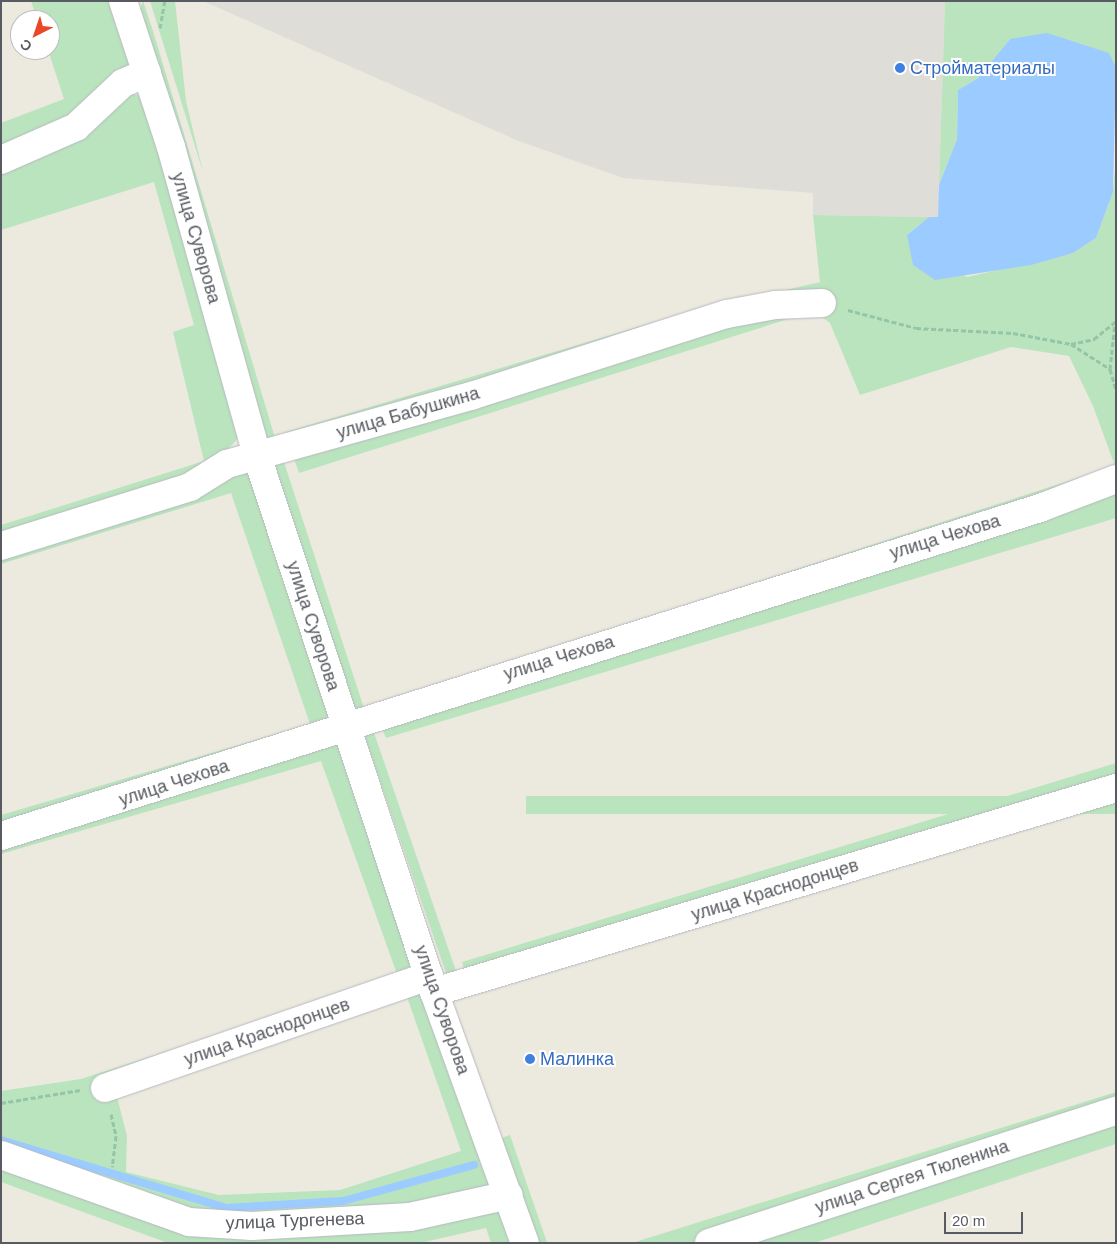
<!DOCTYPE html>
<meta charset="utf-8">
<style>
body{margin:0}
#map{position:relative;width:1117px;height:1244px;overflow:hidden;background:#eceadf;font-family:Arial,sans-serif}
div>[style]{position:absolute}
[style*='--x']{left:calc(var(--x)*1px);top:calc(var(--y)*1px);width:calc(var(--w)*1px);rotate:calc(var(--a)*1deg)}
.industrial>*{inset:0;background:#dfddd7}
.green>*{inset:0;background:#bae4be;transform-origin:0 0}
.water>*{inset:0;background:#9ccbff}
.stream>*{height:8px;margin:-4px;padding:0 4px;transform-origin:4px;border-radius:4px;background:#9ccbff}
.path>*{height:3px;margin-top:-1.5px;transform-origin:0;background:repeating-linear-gradient(90deg,#93c5a6 0 5px,transparent 0 7.5px)}
.roads{filter:drop-shadow(0 0 1px #b7b9bf) drop-shadow(0 0 1px #b7b9bf)}
.minor>*{height:28px;margin:-14px;padding:0 14px;transform-origin:14px;border-radius:14px;background:#fff}
.secondary>*{height:28px;margin:-14px;padding:0 14px;transform-origin:14px;border-radius:14px;background:#fff}
.dots>*{width:14px;height:14px;translate:-50% -50%;box-sizing:border-box;border:2px solid #fff;border-radius:50%}
span{translate:-50% -50%;white-space:nowrap;text-align:center;line-height:1.15;-webkit-text-stroke:4px #fff;paint-order:stroke}
.shop-label{font-size:18px;color:#366cbe}
.left{translate:0 -50%;text-align:left}
.street-label{font-size:18px;color:#585b61}
.frame{position:absolute;inset:0;border:2px solid #585b61;pointer-events:none}
.north{position:absolute;left:10px;top:10px;width:50px;height:50px;box-sizing:border-box;background:#fff;border:1px solid #bcbdc0;border-radius:50%;rotate:221deg;font-size:14px;font-weight:700;line-height:20px;text-align:center;color:#585b61}
.north::after{content:'';display:block;margin:auto;width:18px;height:22px;background:#eb4626;clip-path:polygon(50% 0,100% 100%,50% 72%,0 100%)}
.scale{position:absolute;left:944px;top:1212px;width:79px;height:22px;box-sizing:border-box;border:2px solid #585b61;border-top:0;padding-left:6px;font-size:15px;line-height:18px;white-space:nowrap;color:#585b61;-webkit-text-stroke:4px #fff;paint-order:stroke}
</style>
<div id="map">
<div class="industrial">
<div style="clip-path:polygon(203px 1px,945px 1px,938px 217px,813px 215px,813px 193px,623px 178px,516px 140px)"></div>
</div>
<div class="green">
<div style="clip-path:polygon(31px 1px,111px 1px,133px 64px,72px 124px,1px 155px,1px 123px,64px 99px,48px 50px,50px 20px,37px 20px)"></div>
<div style="clip-path:polygon(143px 1px,153px 31px,276px 441px,267px 442px,140px 9px)"></div>
<div style="clip-path:polygon(150px 1px,175px 1px,186px 101px,203px 172px)"></div>
<div style="clip-path:polygon(945px 1px,1116px 1px,1116px 67px,1108px 53px,1010px 39px,978px 78px,958px 90px,957px 139px,939px 185px)"></div>
<div style="clip-path:polygon(129px 94px,145px 96px,240px 436px,207px 472px,1px 539px,1px 525px,204px 461px,173px 332px,194px 325px,154px 182px,1px 230px,1px 167px)"></div>
<div style="clip-path:polygon(1116px 158px,1116px 471px,1038px 500px,711px 597px,1115px 466px,1093px 406px,1069px 356px,1011px 347px,860px 395px,830px 323px,814px 311px,299px 473px,293px 456px,814px 298px,288px 439px,286px 432px,678px 315px,820px 282px,813px 215px,929px 217px,907px 235px,967px 277px,1073px 253px,1096px 238px,1113px 192px)"></div>
<div style="left:283px;top:459px;width:267px;height:10px;rotate:72deg"></div>
<div style="clip-path:polygon(231px 470px,251px 472px,331px 717px,324px 726px,1px 827px,1px 815px,310px 724px,231px 493px,1px 564px,1px 554px)"></div>
<div style="clip-path:polygon(1116px 491px,1116px 518px,386px 738px,380px 723px)"></div>
<div style="left:372px;top:727px;width:259px;height:10px;rotate:71deg"></div>
<div style="clip-path:polygon(evenodd,340px 743px,422px 992px,514px 1243px,491px 1243px,486px 1228px,420px 1243px,168px 1243px,1px 1182px,1px 1091px,81px 1079px,398px 977px,321px 761px,1px 854px,1px 840px,340px 743px,407px 997px,461px 1151px,340px 1190px,219px 1195px,126px 1172px,127px 1136px,116px 1093px,407px 997px)"></div>
<div style="clip-path:polygon(1116px 763px,1116px 778px,464px 969px,462px 962px)"></div>
<div style="left:1116px;top:796px;width:18px;height:590px;rotate:90deg"></div>
<div style="clip-path:polygon(1116px 1092px,1116px 1106px,690px 1243px,632px 1243px)"></div>
<div style="clip-path:polygon(1116px 1117px,1116px 1144px,814px 1243px,732px 1243px)"></div>
<div style="left:510px;top:1135px;width:114px;height:9px;rotate:71deg"></div>
</div>
<div class="water">
<div style="clip-path:polygon(1047px 33px,1109px 53px,1116px 67px,1113px 192px,1096px 238px,1073px 253px,1031px 265px,935px 280px,913px 265px,907px 235px,929px 217px,938px 217px,939px 185px,957px 139px,958px 90px,978px 78px,1010px 39px)"></div>
</div>
<div class="stream">
<div style="--x:1;--y:1140;--w:235;--a:16.8"></div>
<div style="--x:226;--y:1208;--w:117;--a:-3.4"></div>
<div style="--x:343;--y:1201;--w:136;--a:-15.4"></div>
</div>
<div class="path">
<div style="--x:160;--y:28;--w:27;--a:-80"></div>
<div style="--x:848;--y:310;--w:70;--a:14.8"></div>
<div style="--x:916;--y:328;--w:97;--a:3"></div>
<div style="--x:1013;--y:333;--w:59;--a:10.7"></div>
<div style="--x:1071;--y:344;--w:46;--a:32.7"></div>
<div style="--x:1110;--y:369;--w:22;--a:74"></div>
<div style="--x:1071;--y:344;--w:24;--a:-12"></div>
<div style="--x:1094;--y:339;--w:28;--a:-39"></div>
<div style="--x:1110;--y:369;--w:47;--a:-83.9"></div>
<div style="--x:1;--y:1103;--w:80;--a:-9.3"></div>
<div style="--x:111;--y:1114;--w:23;--a:77"></div>
<div style="--x:116;--y:1136;--w:31;--a:97"></div>
</div>
<div class="roads">
<div class="minor">
<div style="--x:1;--y:160;--w:82;--a:-23.7"></div>
<div style="--x:76;--y:127;--w:64;--a:-43.1"></div>
<div style="--x:123;--y:83;--w:26;--a:-23"></div>
<div style="--x:1;--y:546;--w:198;--a:-17.3"></div>
<div style="--x:190;--y:487;--w:44;--a:-31.9"></div>
<div style="--x:227;--y:464;--w:253;--a:-15.6"></div>
<div style="--x:471;--y:396;--w:269;--a:-17.8"></div>
<div style="--x:727;--y:314;--w:49;--a:-10.6"></div>
<div style="--x:775;--y:305;--w:47;--a:-2.4"></div>
<div style="--x:1;--y:836;--w:1090;--a:-17.52"></div>
<div style="--x:1040;--y:508;--w:81;--a:-20.9"></div>
<div style="--x:434;--y:992;--w:712;--a:-16.65"></div>
<div style="--x:105;--y:1088;--w:343;--a:-19.1"></div>
<div style="--x:1;--y:1155;--w:200;--a:19.6"></div>
<div style="--x:189;--y:1222;--w:63;--a:3.6"></div>
<div style="--x:252;--y:1226;--w:158;--a:-3.3"></div>
<div style="--x:410;--y:1217;--w:101;--a:-12.5"></div>
<div style="--x:709;--y:1243;--w:428;--a:-18"></div>
</div>
<div class="secondary">
<div style="--x:123;--y:1;--w:154;--a:71.8"></div>
<div style="--x:171;--y:147;--w:321;--a:74.4"></div>
<div style="--x:257;--y:456;--w:564;--a:71.73"></div>
<div style="--x:434;--y:992;--w:267;--a:70.1"></div>
</div>
</div>
<div class="dots">
<div style="left:900px;top:68px;background:#3f7fe0"></div>
<div style="left:530px;top:1059px;background:#3f7fe0"></div>
</div>
<div class="shop-label">
<span class="left" style="left:910px;top:68px">Стройматериалы</span>
<span class="left" style="left:540px;top:1059px">Малинка</span>
</div>
<div class="street-label">
<span style="left:196px;top:238px;rotate:74deg">улица Суворова</span>
<span style="left:408px;top:413px;rotate:-16deg">улица Бабушкина</span>
<span style="left:945px;top:537px;rotate:-17deg">улица Чехова</span>
<span style="left:313px;top:626px;rotate:72deg">улица Суворова</span>
<span style="left:559px;top:658px;rotate:-17deg">улица Чехова</span>
<span style="left:174px;top:783px;rotate:-18deg">улица Чехова</span>
<span style="left:775px;top:890px;rotate:-17deg">улица Краснодонцев</span>
<span style="left:442px;top:1010px;rotate:71deg">улица Суворова</span>
<span style="left:267px;top:1032px;rotate:-19deg">улица Краснодонцев</span>
<span style="left:912px;top:1177px;rotate:-18deg">улица Сергея Тюленина</span>
<span style="left:295px;top:1221px;rotate:-2deg">улица Тургенева</span>
</div>
<div class="frame"></div>
<div class="north">С</div>
<div class="scale">20 m</div>
</div>
